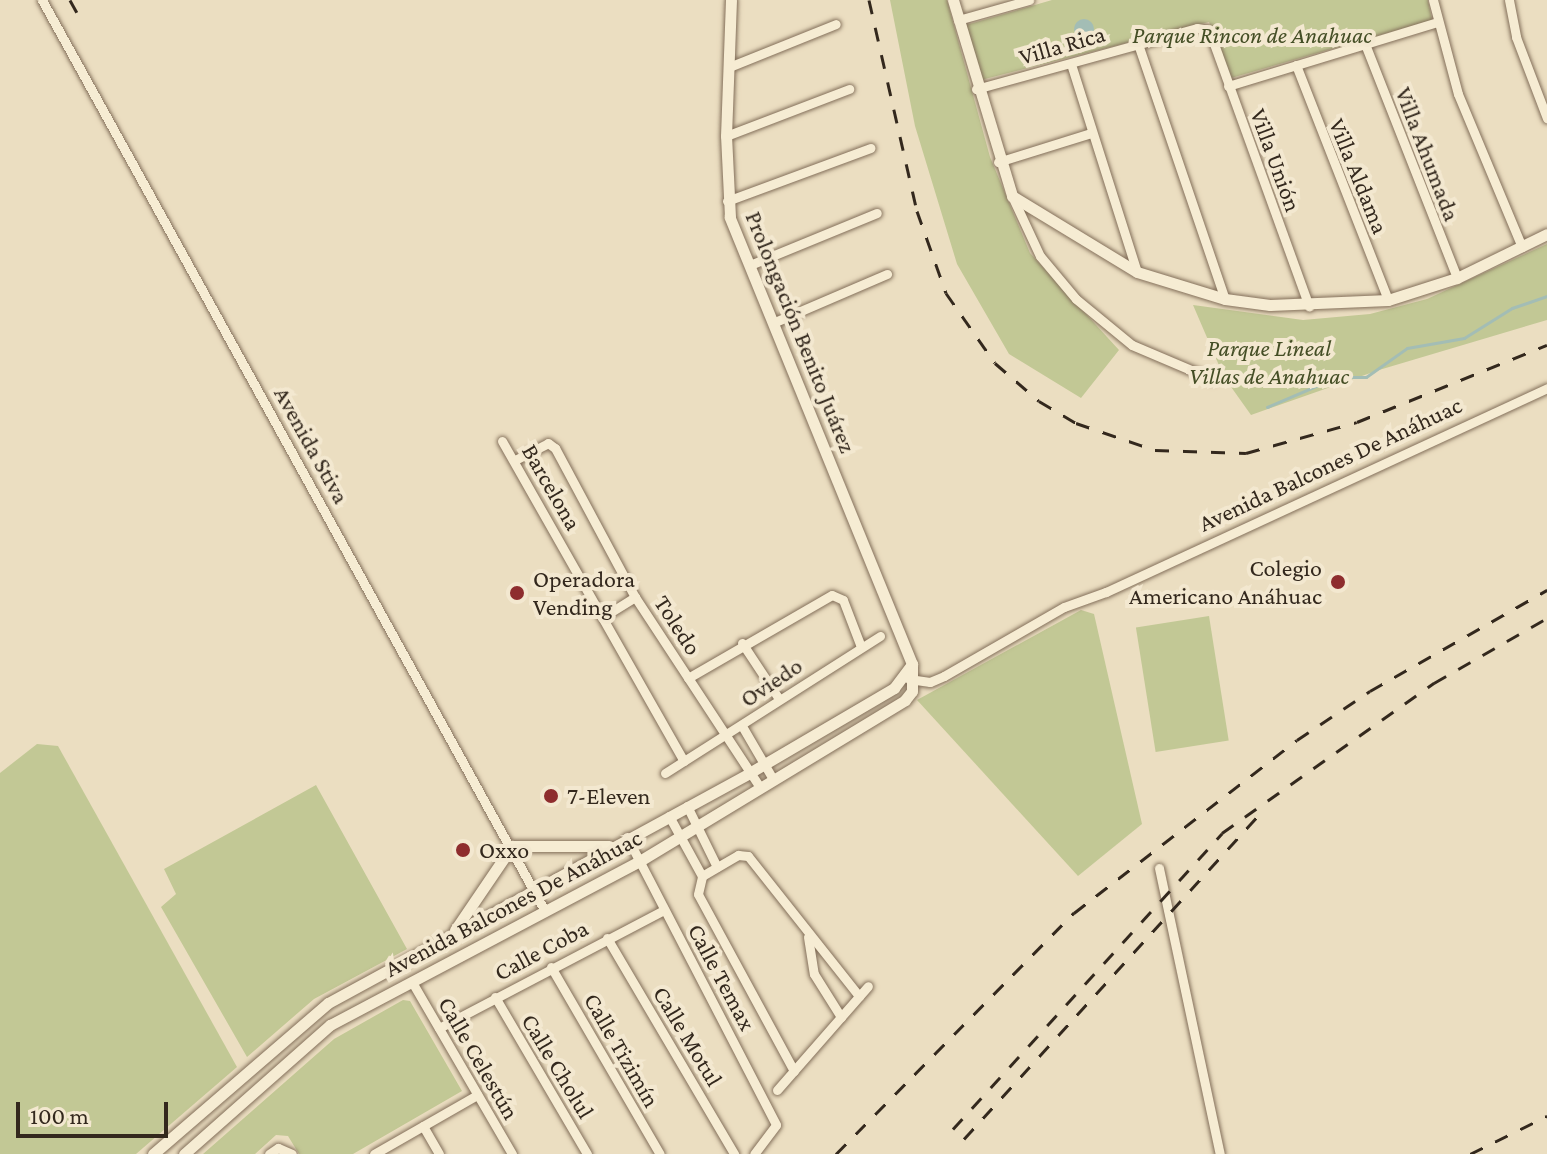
<!DOCTYPE html>
<meta charset="utf-8">
<style>
body{margin:0}
#map{position:relative;width:1547px;height:1154px;overflow:hidden;background:#ebdec1;font-family:"Crimson Pro",serif}
div>[style]{position:absolute}
[style*='--x']{left:calc(var(--x)*1px);top:calc(var(--y)*1px);width:calc(var(--w)*1px);rotate:calc(var(--a)*1deg)}
.green>*{inset:0;background:#c2c895;transform-origin:0 0}
.water>*{inset:0;background:#a3bdb5}
.round{border-radius:50%}
.stream>*{height:3px;margin:-1.5px;padding:0 1.5px;transform-origin:1.5px;border-radius:1.5px;background:#a3bdb5}
.roads{filter:drop-shadow(0 0 2px #836f5a) drop-shadow(0 0 2px #836f5a)}
.minor>*{height:9px;margin:-4.5px;padding:0 4.5px;transform-origin:4.5px;border-radius:4.5px;background:#f6ecd3}
.tertiary>*{height:11px;margin:-5.5px;padding:0 5.5px;transform-origin:5.5px;border-radius:5.5px;background:#f6ecd3}
.rail>*{height:3px;margin-top:-1.5px;transform-origin:0;background:repeating-linear-gradient(90deg,#33281d 0 14px,transparent 0 28px)}
.dots>*{width:22px;height:22px;translate:-50% -50%;box-sizing:border-box;border:4px solid #f3e8d0;border-radius:50%}
span{translate:-50% -50%;white-space:nowrap;text-align:center;line-height:1.15;-webkit-text-stroke:8px #f3e8d0;paint-order:stroke}
.park-label{font-size:24px;color:#444e25;font-style:italic}
.street-label{font-size:24px;color:#33281d}
.poi-label{font-size:24px;color:#33281d}
.right{translate:-100% -50%;text-align:right}
.left{translate:0 -50%;text-align:left}
.scale{position:absolute;left:16px;top:1102px;width:152px;height:36px;box-sizing:border-box;border:4px solid #33281d;border-top:0;padding-left:10px;font-size:24px;line-height:28px;white-space:nowrap;color:#33281d;-webkit-text-stroke:6px #f3e8d0;paint-order:stroke}
</style>
<div id="map">
<div class="green">
<div style="clip-path:polygon(890px 0,947px 0,990px 157px,1030px 253px,1119px 350px,1081px 398px,1009px 354px,957px 264px,915px 126px)"></div>
<div style="clip-path:polygon(1052px 0,1428px 0,1432px 20px,1231px 78px,1209px 22px,981px 80px,966px 25px)"></div>
<div style="clip-path:polygon(1547px 244px,1547px 320px,1379px 370px,1251px 415px,1224px 377px,1193px 305px,1303px 320px,1370px 314px,1427px 299px)"></div>
<div style="clip-path:polygon(1081px 610px,1094px 614px,1142px 824px,1078px 876px,917px 700px)"></div>
<div style="left:1209px;top:616px;width:126px;height:74px;rotate:81deg"></div>
<div style="clip-path:polygon(37px 744px,58px 746px,237px 1067px,136px 1154px,0 1154px,0 773px)"></div>
<div style="clip-path:polygon(316px 785px,407px 949px,314px 999px,247px 1057px,161px 907px,176px 894px,164px 869px)"></div>
<div style="clip-path:polygon(403px 1000px,410px 1001px,462px 1091px,353px 1154px,299px 1154px,288px 1136px,276px 1135px,255px 1154px,203px 1154px,334px 1039px)"></div>
</div>
<div class="water">
<div class="round" style="left:1074px;top:19px;width:20px;height:20px"></div>
</div>
<div class="stream">
<div style="--x:1267;--y:407;--w:76;--a:-23.2"></div>
<div style="--x:1337;--y:377;--w:29;--a:0"></div>
<div style="--x:1366;--y:377;--w:50;--a:-35.3"></div>
<div style="--x:1407;--y:348;--w:58;--a:-10"></div>
<div style="--x:1464;--y:338;--w:57;--a:-32"></div>
<div style="--x:1512;--y:308;--w:37;--a:-19"></div>
</div>
<div class="roads">
<div class="minor">
<div style="--x:42;--y:0;--w:1041;--a:61.1"></div>
<div style="--x:1433;--y:0;--w:97;--a:75.1"></div>
<div style="--x:1458;--y:94;--w:166;--a:67.3"></div>
<div style="--x:1509;--y:0;--w:38;--a:79"></div>
<div style="--x:1516;--y:37;--w:87;--a:69.1"></div>
<div style="--x:958;--y:20;--w:74;--a:-15.7"></div>
<div style="--x:1138;--y:44;--w:269;--a:71.2"></div>
<div style="--x:1365;--y:44;--w:251;--a:68.5"></div>
<div style="--x:1071;--y:64;--w:218;--a:72.4"></div>
<div style="--x:1296;--y:65;--w:252;--a:68.6"></div>
<div style="--x:729;--y:67;--w:115;--a:-21.9"></div>
<div style="--x:1228;--y:86;--w:219;--a:-17"></div>
<div style="--x:976;--y:89;--w:229;--a:-15.4"></div>
<div style="--x:1197;--y:28;--w:12;--a:9"></div>
<div style="--x:1209;--y:30;--w:294;--a:70.1"></div>
<div style="--x:726;--y:136;--w:132;--a:-20.9"></div>
<div style="--x:998;--y:162;--w:97;--a:-17.3"></div>
<div style="--x:1012;--y:196;--w:66;--a:65"></div>
<div style="--x:1040;--y:256;--w:56;--a:50.1"></div>
<div style="--x:1076;--y:299;--w:72;--a:39.4"></div>
<div style="--x:1132;--y:345;--w:87;--a:23"></div>
<div style="--x:727;--y:201;--w:153;--a:-20.3"></div>
<div style="--x:750;--y:265;--w:137;--a:-22.3"></div>
<div style="--x:775;--y:322;--w:122;--a:-23.2"></div>
<div style="--x:502;--y:441;--w:368;--a:60.4"></div>
<div style="--x:515;--y:460;--w:37;--a:-27"></div>
<div style="--x:548;--y:443;--w:9;--a:36"></div>
<div style="--x:555;--y:448;--w:169;--a:61.8"></div>
<div style="--x:635;--y:597;--w:227;--a:56.7"></div>
<div style="--x:603;--y:617;--w:38;--a:-32"></div>
<div style="--x:742;--y:643;--w:67;--a:56.5"></div>
<div style="--x:688;--y:678;--w:166;--a:-30"></div>
<div style="--x:832;--y:595;--w:12;--a:24"></div>
<div style="--x:843;--y:600;--w:50;--a:69"></div>
<div style="--x:909;--y:679;--w:21;--a:8"></div>
<div style="--x:930;--y:682;--w:15;--a:-23"></div>
<div style="--x:944;--y:676;--w:138;--a:-29.9"></div>
<div style="--x:1064;--y:607;--w:45;--a:-19.7"></div>
<div style="--x:1106;--y:592;--w:486;--a:-24.8"></div>
<div style="--x:742;--y:726;--w:61;--a:59.7"></div>
<div style="--x:665;--y:773;--w:255;--a:-32.5"></div>
<div style="--x:687;--y:806;--w:68;--a:63.8"></div>
<div style="--x:669;--y:816;--w:68;--a:61.2"></div>
<div style="--x:627;--y:837;--w:324;--a:62.6"></div>
<div style="--x:776;--y:1125;--w:36;--a:127"></div>
<div style="--x:1159;--y:868;--w:292;--a:78"></div>
<div style="--x:808;--y:937;--w:37;--a:81"></div>
<div style="--x:814;--y:974;--w:51;--a:57.9"></div>
<div style="--x:607;--y:938;--w:251;--a:59.5"></div>
<div style="--x:551;--y:967;--w:216;--a:59.8"></div>
<div style="--x:412;--y:982;--w:199;--a:59.8"></div>
<div style="--x:495;--y:997;--w:182;--a:59.6"></div>
<div style="--x:439;--y:1028;--w:254;--a:-27.7"></div>
<div style="--x:794;--y:1071;--w:201;--a:-118.5"></div>
<div style="--x:698;--y:894;--w:18;--a:-77"></div>
<div style="--x:702;--y:876;--w:42;--a:-30.3"></div>
<div style="--x:738;--y:855;--w:10;--a:6"></div>
<div style="--x:748;--y:856;--w:179;--a:51.6"></div>
<div style="--x:777;--y:1090;--w:138;--a:-48.8"></div>
<div style="--x:423;--y:1126;--w:32;--a:60"></div>
<div style="--x:269;--y:1154;--w:11;--a:-34"></div>
<div style="--x:278;--y:1148;--w:15;--a:23"></div>
<div style="--x:374;--y:1154;--w:119;--a:-29.8"></div>
</div>
<div class="tertiary">
<div style="--x:953;--y:0;--w:205;--a:73.2"></div>
<div style="--x:1012;--y:196;--w:146;--a:31.3"></div>
<div style="--x:1137;--y:272;--w:92;--a:17.1"></div>
<div style="--x:1225;--y:299;--w:45;--a:7.6"></div>
<div style="--x:1270;--y:305;--w:118;--a:-2.4"></div>
<div style="--x:1388;--y:300;--w:72;--a:-17.7"></div>
<div style="--x:1457;--y:278;--w:100;--a:-26.1"></div>
<div style="--x:455;--y:930;--w:102;--a:-55.8"></div>
<div style="--x:512;--y:846;--w:97;--a:0"></div>
<div style="--x:153;--y:1154;--w:231;--a:-40.8"></div>
<div style="--x:328;--y:1003;--w:482;--a:-28.6"></div>
<div style="--x:751;--y:772;--w:166;--a:-30.4"></div>
<div style="--x:894;--y:688;--w:30;--a:-53"></div>
<div style="--x:184;--y:1154;--w:195;--a:-41.5"></div>
<div style="--x:330;--y:1025;--w:348;--a:-27.9"></div>
<div style="--x:638;--y:862;--w:312;--a:-31.2"></div>
<div style="--x:905;--y:700;--w:11;--a:-52"></div>
<div style="--x:912;--y:691;--w:27;--a:-90"></div>
<div style="--x:912;--y:664;--w:483;--a:-112.2"></div>
<div style="--x:730;--y:217;--w:81;--a:-92.8"></div>
<div style="--x:726;--y:136;--w:136;--a:-87.9"></div>
</div>
</div>
<div class="rail">
<div style="--x:70;--y:0;--w:18;--a:61"></div>
<div style="--x:869;--y:0;--w:216;--a:77.2"></div>
<div style="--x:917;--y:211;--w:87;--a:70.5"></div>
<div style="--x:946;--y:293;--w:85;--a:55"></div>
<div style="--x:995;--y:363;--w:58;--a:40.8"></div>
<div style="--x:1039;--y:401;--w:43;--a:30.7"></div>
<div style="--x:1076;--y:423;--w:83;--a:18.9"></div>
<div style="--x:1155;--y:450;--w:91;--a:1.9"></div>
<div style="--x:1246;--y:453;--w:115;--a:-15.6"></div>
<div style="--x:1357;--y:422;--w:205;--a:-22.1"></div>
<div style="--x:953;--y:1129;--w:400;--a:-47.7"></div>
<div style="--x:1222;--y:833;--w:260;--a:-35.3"></div>
<div style="--x:1434;--y:683;--w:130;--a:-29.9"></div>
<div style="--x:964;--y:1139;--w:440;--a:-47.7"></div>
<div style="--x:836;--y:1154;--w:339;--a:-45.4"></div>
<div style="--x:1074;--y:913;--w:282;--a:-37.8"></div>
<div style="--x:1297;--y:740;--w:88;--a:-33.9"></div>
<div style="--x:1370;--y:691;--w:204;--a:-29.7"></div>
<div style="--x:1470;--y:1154;--w:86;--a:-26.3"></div>
</div>
<div class="dots">
<div style="left:1338px;top:582px;background:#8e2d2e"></div>
<div style="left:517px;top:593px;background:#8e2d2e"></div>
<div style="left:551px;top:796px;background:#8e2d2e"></div>
<div style="left:463px;top:850px;background:#8e2d2e"></div>
</div>
<div class="park-label">
<span style="left:1252px;top:35px">Parque Rincon de Anahuac</span>
<span style="left:1269px;top:362px">Parque Lineal<br>Villas de Anahuac</span>
</div>
<div class="street-label">
<span style="left:1062px;top:45px;rotate:-16deg">Villa Rica</span>
<span style="left:1428px;top:154px;rotate:69deg">Villa Ahumada</span>
<span style="left:1276px;top:160px;rotate:70deg">Villa Unión</span>
<span style="left:1359px;top:176px;rotate:68deg">Villa Aldama</span>
<span style="left:801px;top:332px;rotate:68deg">Prolongación Benito Juárez</span>
<span style="left:312px;top:445px;rotate:61deg">Avenida Stiva</span>
<span style="left:1330px;top:464px;rotate:-25deg">Avenida Balcones De Anáhuac</span>
<span style="left:552px;top:487px;rotate:60deg">Barcelona</span>
<span style="left:678px;top:625px;rotate:57deg">Toledo</span>
<span style="left:771px;top:682px;rotate:-34deg">Oviedo</span>
<span style="left:513px;top:903px;rotate:-28deg">Avenida Balcones De Anáhuac</span>
<span style="left:541px;top:950px;rotate:-28deg">Calle Coba</span>
<span style="left:722px;top:977px;rotate:62deg">Calle Temax</span>
<span style="left:688px;top:1036px;rotate:59deg">Calle Motul</span>
<span style="left:622px;top:1050px;rotate:60deg">Calle Tizimín</span>
<span style="left:479px;top:1058px;rotate:60deg">Calle Celestún</span>
<span style="left:558px;top:1066px;rotate:59deg">Calle Cholul</span>
</div>
<div class="poi-label">
<span class="right" style="left:1322px;top:582px">Colegio<br>Americano Anáhuac</span>
<span class="left" style="left:533px;top:593px">Operadora<br>Vending</span>
<span class="left" style="left:567px;top:796px">7-Eleven</span>
<span class="left" style="left:479px;top:850px">Oxxo</span>
</div>
<div class="scale">100 m</div>
</div>
